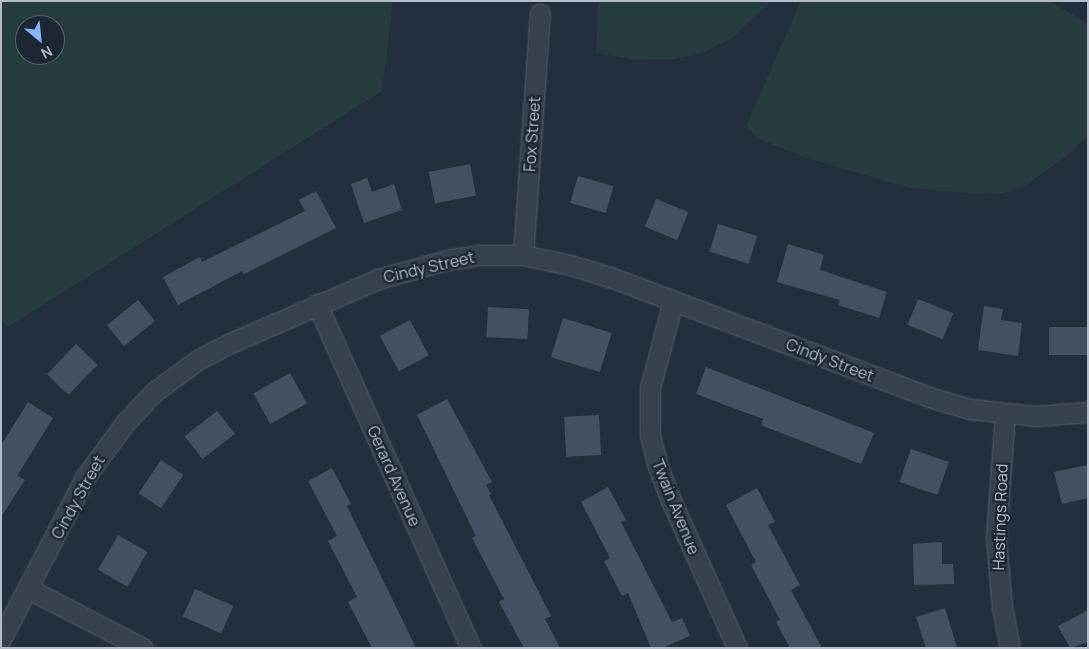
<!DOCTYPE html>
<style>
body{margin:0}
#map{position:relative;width:1089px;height:649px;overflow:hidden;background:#242f3e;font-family:Manrope,sans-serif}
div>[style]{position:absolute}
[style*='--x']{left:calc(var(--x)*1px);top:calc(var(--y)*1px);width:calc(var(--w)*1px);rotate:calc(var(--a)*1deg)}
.green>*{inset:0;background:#263c3f}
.building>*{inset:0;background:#455162;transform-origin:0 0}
.roads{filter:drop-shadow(0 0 1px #565f6c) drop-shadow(0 0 1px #565f6c)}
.street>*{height:19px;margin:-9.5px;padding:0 9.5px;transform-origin:9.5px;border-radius:9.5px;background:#38414e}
span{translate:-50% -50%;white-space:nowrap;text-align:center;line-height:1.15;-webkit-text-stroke:4.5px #1d2633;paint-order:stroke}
.street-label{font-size:16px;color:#b4bcc9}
.frame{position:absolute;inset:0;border:2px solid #b4bcc9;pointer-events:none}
.north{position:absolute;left:15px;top:15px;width:50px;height:50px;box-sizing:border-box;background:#1d2633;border:1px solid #59626f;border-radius:50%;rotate:152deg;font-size:14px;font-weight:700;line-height:20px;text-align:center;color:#b4bcc9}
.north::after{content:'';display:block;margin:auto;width:18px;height:22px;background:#8ab4f8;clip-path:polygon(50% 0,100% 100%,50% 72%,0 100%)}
</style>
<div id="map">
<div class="green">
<div style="clip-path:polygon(evenodd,1px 1px,393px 1px,382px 91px,8px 327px,1px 321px,1px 1px,25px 25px,55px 25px,55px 55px,25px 55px,25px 25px)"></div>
<div style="clip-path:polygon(599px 1px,771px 1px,734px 37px,706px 51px,675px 59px,637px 60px,596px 53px)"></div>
<div style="clip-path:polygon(801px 1px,1050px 1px,1088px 24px,1088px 136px,1064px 158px,1023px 187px,1003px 193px,980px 194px,910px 188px,810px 159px,758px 139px,746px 126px)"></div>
</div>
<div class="building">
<div style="left:470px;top:164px;width:32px;height:42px;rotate:79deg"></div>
<div style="left:578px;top:176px;width:37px;height:28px;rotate:16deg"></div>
<div style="clip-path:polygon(367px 178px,372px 192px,394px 184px,402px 210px,364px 223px,351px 184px)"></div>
<div style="clip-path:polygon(316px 191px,336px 228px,244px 274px,242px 271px,178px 305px,163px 277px,200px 257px,202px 262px,305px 211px,299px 200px)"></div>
<div style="left:656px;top:199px;width:35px;height:30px;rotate:22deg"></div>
<div style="left:718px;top:224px;width:41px;height:29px;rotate:17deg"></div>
<div style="clip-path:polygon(788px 244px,824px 255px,820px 270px,887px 292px,879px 318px,838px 305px,840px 300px,777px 282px)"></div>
<div style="left:918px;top:299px;width:38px;height:28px;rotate:22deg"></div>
<div style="left:138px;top:300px;width:27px;height:40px;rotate:51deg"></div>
<div style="clip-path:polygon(984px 306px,1003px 309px,1001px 320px,1022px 323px,1018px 356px,978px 350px)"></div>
<div style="left:488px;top:307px;width:41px;height:30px;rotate:3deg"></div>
<div style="left:563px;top:318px;width:51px;height:41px;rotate:17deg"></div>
<div style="left:410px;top:320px;width:40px;height:34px;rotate:62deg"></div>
<div style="left:1088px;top:327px;width:28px;height:39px;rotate:90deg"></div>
<div style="left:76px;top:344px;width:30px;height:42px;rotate:44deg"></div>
<div style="clip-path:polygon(706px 367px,874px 433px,861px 464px,761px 425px,763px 419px,696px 394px)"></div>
<div style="left:290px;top:373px;width:35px;height:42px;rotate:61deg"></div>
<div style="clip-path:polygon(447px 399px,492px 482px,486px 485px,491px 494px,489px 495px,551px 616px,545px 619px,560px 648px,524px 648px,499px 602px,504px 599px,472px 538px,476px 536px,417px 415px)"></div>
<div style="clip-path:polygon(28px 402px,53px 418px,17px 476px,25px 480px,1px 517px,1px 445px)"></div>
<div style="left:217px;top:411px;width:29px;height:41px;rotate:52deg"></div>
<div style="left:599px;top:415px;width:40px;height:35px;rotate:87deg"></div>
<div style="left:911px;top:449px;width:40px;height:35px;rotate:19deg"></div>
<div style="left:161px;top:460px;width:27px;height:40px;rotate:34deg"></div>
<div style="clip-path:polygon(1088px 465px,1088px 498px,1062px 504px,1054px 472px)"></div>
<div style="clip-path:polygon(332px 468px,351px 504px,347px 506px,416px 648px,372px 648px,348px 602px,357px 597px,328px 541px,337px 536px,308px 481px)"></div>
<div style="clip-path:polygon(608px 487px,626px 520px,621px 522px,672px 622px,682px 618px,690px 636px,662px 648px,651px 648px,628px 593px,622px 596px,604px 561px,610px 558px,581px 502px)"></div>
<div style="clip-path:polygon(757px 488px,775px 522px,768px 525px,800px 585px,791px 590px,822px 648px,790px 648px,776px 622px,780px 620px,751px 565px,756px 562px,726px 505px)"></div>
<div style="left:118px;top:535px;width:34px;height:40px;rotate:30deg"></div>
<div style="clip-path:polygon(942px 542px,942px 564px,953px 564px,954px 584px,914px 585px,913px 544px)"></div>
<div style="left:195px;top:589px;width:42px;height:30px;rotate:24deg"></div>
<div style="clip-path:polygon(945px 608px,957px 648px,926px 648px,916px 617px)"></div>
<div style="clip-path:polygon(1088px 610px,1088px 642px,1070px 648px,1058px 626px)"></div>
</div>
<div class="roads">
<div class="street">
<div style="--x:523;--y:255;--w:242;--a:-86"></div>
<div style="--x:673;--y:301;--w:90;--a:104.8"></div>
<div style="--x:650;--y:388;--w:47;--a:90"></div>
<div style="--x:650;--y:435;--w:30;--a:76"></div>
<div style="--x:657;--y:464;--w:36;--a:69"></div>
<div style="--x:670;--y:498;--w:164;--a:65.9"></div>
<div style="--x:317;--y:304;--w:377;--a:65.9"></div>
<div style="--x:1005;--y:414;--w:124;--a:94.2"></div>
<div style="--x:996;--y:538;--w:69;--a:85"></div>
<div style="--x:1002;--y:607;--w:42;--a:79"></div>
<div style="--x:29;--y:589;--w:128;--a:27.4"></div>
<div style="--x:1;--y:639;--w:184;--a:-62.5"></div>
<div style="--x:86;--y:476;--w:66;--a:-53.7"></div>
<div style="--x:125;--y:423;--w:42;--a:-46.9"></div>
<div style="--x:154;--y:392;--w:56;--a:-36.3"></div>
<div style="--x:199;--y:359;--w:33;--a:-27"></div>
<div style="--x:228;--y:344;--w:163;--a:-23.4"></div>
<div style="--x:378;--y:279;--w:72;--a:-15.4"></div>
<div style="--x:447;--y:260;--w:33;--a:-9"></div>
<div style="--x:480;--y:255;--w:43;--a:0"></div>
<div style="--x:523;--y:255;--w:48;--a:12"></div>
<div style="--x:570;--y:265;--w:42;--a:16.7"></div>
<div style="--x:610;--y:277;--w:341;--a:20.6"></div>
<div style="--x:929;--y:397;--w:43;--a:16.3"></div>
<div style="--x:970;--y:409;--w:65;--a:6.1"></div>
<div style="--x:1035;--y:416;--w:53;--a:-4.3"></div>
</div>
</div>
<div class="street-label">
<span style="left:532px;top:134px;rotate:-86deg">Fox Street</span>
<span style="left:429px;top:267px;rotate:-13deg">Cindy Street</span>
<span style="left:830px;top:360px;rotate:21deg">Cindy Street</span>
<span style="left:394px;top:476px;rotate:66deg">Gerard Avenue</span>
<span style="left:78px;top:497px;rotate:-61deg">Cindy Street</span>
<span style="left:676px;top:507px;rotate:68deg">Twain Avenue</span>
<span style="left:1000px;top:517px;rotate:-88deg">Hastings Road</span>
</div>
<div class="frame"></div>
<div class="north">N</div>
</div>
